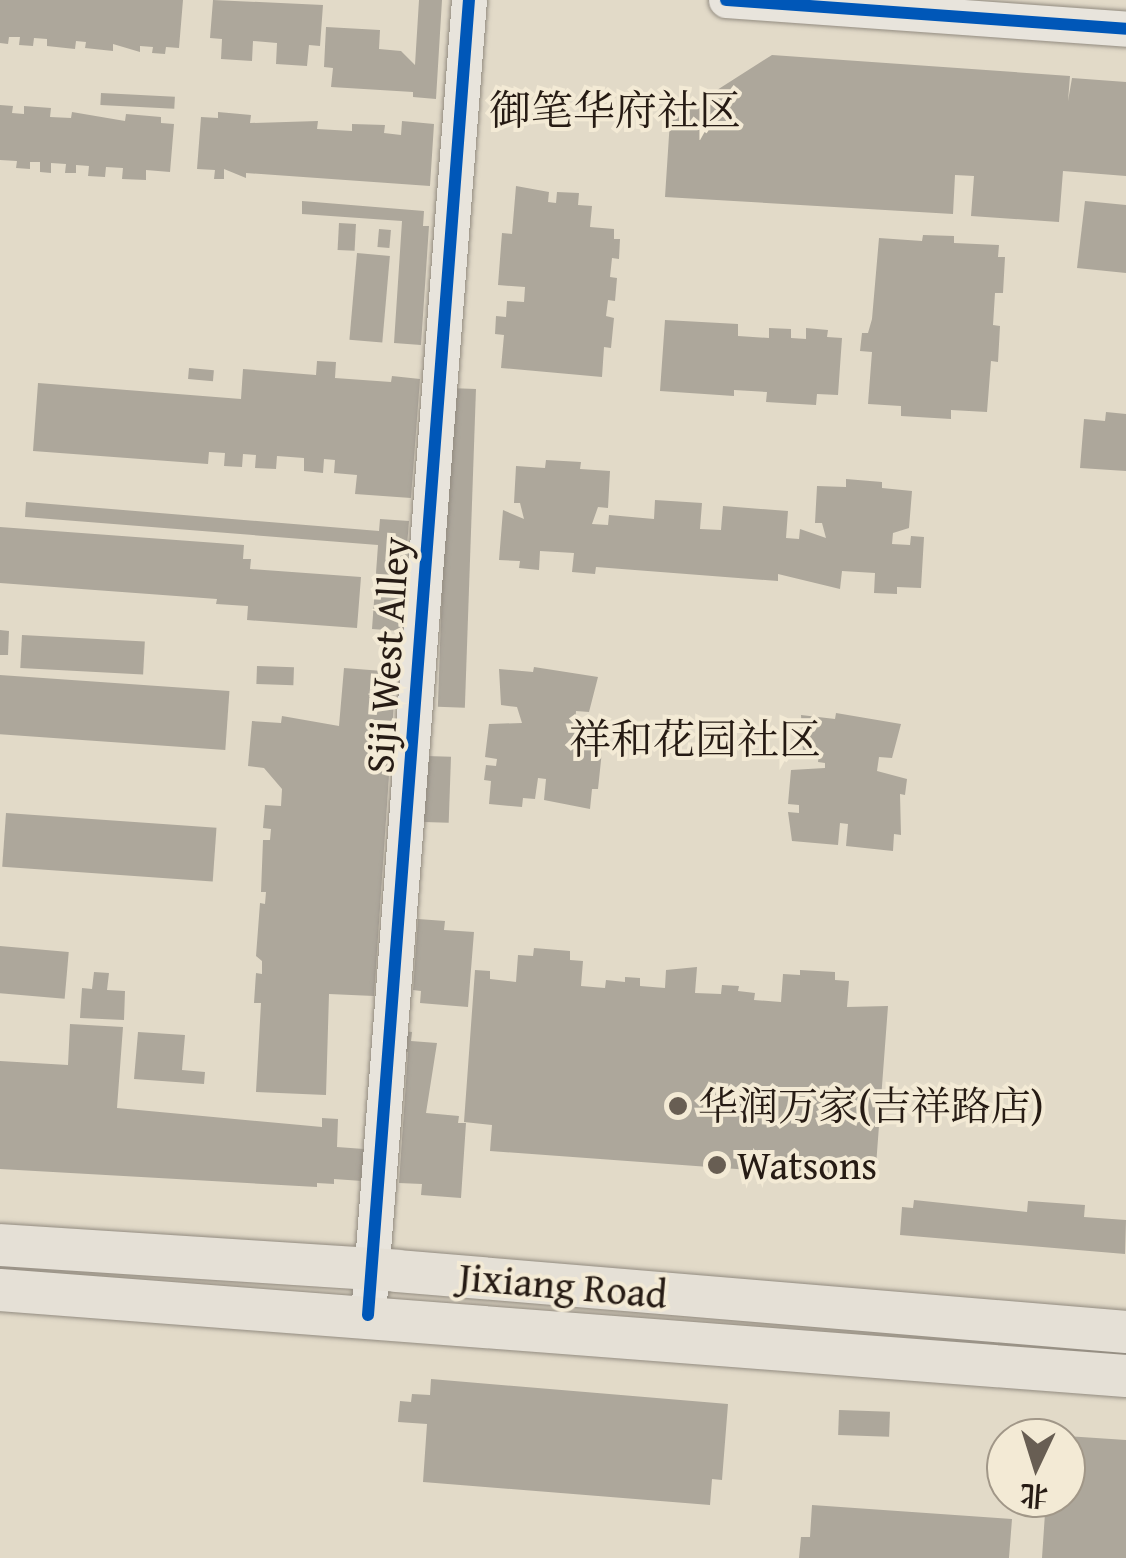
<!DOCTYPE html>
<meta charset="utf-8">
<style>
body{margin:0}
#map{position:relative;width:1126px;height:1558px;overflow:hidden;background:#e2dac8;font-family:"Gentium Book Plus","Noto Serif SC",serif}
div>[style]{position:absolute}
[style*='--x']{left:calc(var(--x)*1px);top:calc(var(--y)*1px);width:calc(var(--w)*1px);rotate:calc(var(--a)*1deg)}
.building>*{inset:0;background:#ada79b;transform-origin:0 0}
.roads{filter:drop-shadow(0 0 2px #928b80) drop-shadow(0 0 2px #928b80)}
.tertiary>*{height:35px;margin:-17.5px;padding:0 17.5px;transform-origin:17.5px;border-radius:17.5px;background:#e8e4dc}
.primary>*{height:42px;margin:-21px;padding:0 21px;transform-origin:21px;border-radius:21px;background:#e5e0d6}
.cycleway>*{height:12px;margin:-6px;padding:0 6px;transform-origin:6px;border-radius:6px;background:#0057b8}
.dots>*{width:28px;height:28px;translate:-50% -50%;box-sizing:border-box;border:5px solid #f3ead5;border-radius:50%}
span{translate:-50% -50%;white-space:nowrap;text-align:center;line-height:1.15;-webkit-text-stroke:8px #f3ead5;paint-order:stroke}
.street-label{font-size:40px;color:#261b14}
.poi-label{font-size:40px;color:#261b14}
.left{translate:0 -50%;text-align:left}
.neighbourhood-label{font-size:42px;color:#261b14}
.north{position:absolute;left:986px;top:1418px;width:100px;height:100px;box-sizing:border-box;background:#f3ead5;border:2px solid #a19788;border-radius:50%;rotate:184deg;font-size:28px;font-weight:700;line-height:40px;text-align:center;color:#261b14}
.north::after{content:'';display:block;margin:auto;width:35px;height:45px;background:#685e53;clip-path:polygon(50% 0,100% 100%,50% 72%,0 100%)}
</style>
<div id="map">
<div class="building">
<div style="clip-path:polygon(0 0,183px 0,179px 48px,166px 47px,165px 54px,152px 53px,153px 47px,140px 46px,140px 52px,113px 44px,113px 51px,85px 48px,86px 42px,76px 41px,75px 49px,47px 46px,47px 39px,34px 38px,33px 46px,19px 45px,20px 37px,9px 37px,8px 44px,0 43px)"></div>
<div style="clip-path:polygon(213px 0,323px 5px,320px 46px,309px 45px,307px 66px,276px 64px,277px 43px,253px 41px,252px 61px,221px 59px,222px 39px,210px 38px)"></div>
<div style="clip-path:polygon(419px 0,442px 0,436px 99px,413px 97px,413px 92px,331px 87px,333px 68px,324px 67px,326px 27px,380px 30px,379px 49px,401px 51px,415px 65px)"></div>
<div style="clip-path:polygon(772px 55px,1070px 76px,1068px 101px,1072px 78px,1126px 82px,1126px 176px,1063px 171px,1059px 222px,971px 216px,974px 176px,955px 175px,953px 214px,665px 197px,670px 120px)"></div>
<div style="left:101px;top:93px;width:74px;height:12px;rotate:3deg"></div>
<div style="clip-path:polygon(0 105px,13px 106px,12px 113px,24px 114px,24px 106px,51px 108px,50px 117px,71px 118px,72px 112px,125px 121px,126px 114px,161px 117px,161px 123px,174px 124px,170px 172px,146px 170px,146px 180px,122px 179px,123px 168px,106px 167px,105px 177px,88px 176px,89px 166px,76px 165px,76px 173px,65px 173px,66px 164px,51px 163px,51px 173px,40px 172px,40px 162px,30px 162px,30px 169px,16px 168px,17px 161px,0 160px)"></div>
<div style="clip-path:polygon(218px 112px,251px 115px,250px 123px,318px 121px,317px 129px,352px 131px,352px 124px,385px 125px,384px 133px,401px 135px,402px 121px,434px 124px,430px 186px,246px 173px,246px 178px,224px 169px,224px 179px,214px 179px,215px 170px,197px 169px,201px 117px,218px 118px)"></div>
<div style="clip-path:polygon(516px 186px,549px 192px,548px 202px,556px 203px,557px 192px,579px 193px,578px 205px,592px 206px,590px 227px,614px 229px,614px 239px,620px 239px,619px 259px,612px 258px,610px 277px,617px 278px,615px 301px,608px 300px,606px 316px,614px 318px,611px 348px,604px 347px,602px 377px,501px 368px,504px 335px,495px 334px,496px 316px,506px 317px,507px 301px,524px 302px,525px 287px,498px 285px,502px 233px,512px 234px)"></div>
<div style="clip-path:polygon(302px 201px,424px 211px,423px 226px,429px 226px,421px 345px,394px 343px,402px 221px,302px 214px)"></div>
<div style="clip-path:polygon(1085px 201px,1126px 205px,1126px 273px,1077px 268px)"></div>
<div style="left:339px;top:223px;width:17px;height:27px;rotate:3deg"></div>
<div style="left:379px;top:229px;width:12px;height:18px;rotate:5deg"></div>
<div style="clip-path:polygon(923px 235px,954px 236px,954px 243px,999px 245px,998px 257px,1005px 257px,1003px 293px,995px 293px,993px 325px,1000px 326px,998px 362px,991px 361px,987px 412px,951px 410px,951px 419px,901px 416px,901px 406px,868px 404px,872px 352px,860px 351px,862px 333px,868px 333px,872px 319px,879px 238px,922px 241px)"></div>
<div style="left:357px;top:253px;width:33px;height:87px;rotate:5deg"></div>
<div style="clip-path:polygon(665px 320px,738px 324px,738px 336px,769px 338px,769px 328px,791px 329px,791px 338px,806px 339px,806px 328px,828px 330px,827px 337px,842px 338px,838px 395px,817px 394px,816px 405px,766px 402px,767px 392px,734px 390px,734px 396px,660px 391px)"></div>
<div style="clip-path:polygon(317px 361px,336px 362px,335px 378px,391px 382px,392px 376px,420px 379px,411px 498px,355px 494px,357px 475px,334px 473px,335px 460px,324px 459px,323px 473px,304px 471px,304px 458px,277px 456px,276px 469px,255px 468px,256px 455px,243px 454px,242px 467px,224px 466px,225px 453px,209px 452px,208px 464px,33px 451px,38px 383px,241px 399px,243px 369px,316px 375px)"></div>
<div style="left:189px;top:368px;width:25px;height:11px;rotate:5deg"></div>
<div style="left:449px;top:388px;width:27px;height:319px;rotate:2deg"></div>
<div style="clip-path:polygon(1106px 412px,1126px 414px,1126px 471px,1080px 468px,1084px 419px,1105px 421px)"></div>
<div style="clip-path:polygon(546px 460px,581px 462px,580px 469px,610px 471px,608px 508px,598px 507px,592px 524px,608px 525px,609px 515px,654px 519px,655px 500px,702px 503px,700px 529px,721px 530px,723px 506px,788px 511px,786px 538px,799px 539px,800px 529px,826px 538px,822px 523px,815px 523px,817px 486px,846px 487px,846px 479px,882px 482px,882px 488px,912px 491px,909px 528px,893px 533px,892px 544px,910px 545px,911px 536px,924px 537px,921px 588px,897px 587px,897px 594px,874px 593px,875px 573px,842px 571px,840px 589px,778px 574px,778px 581px,596px 567px,595px 574px,572px 572px,574px 553px,540px 551px,539px 570px,519px 568px,520px 561px,499px 560px,503px 510px,524px 519px,520px 503px,514px 503px,516px 466px,545px 468px)"></div>
<div style="clip-path:polygon(26px 502px,379px 531px,380px 519px,409px 521px,400px 631px,372px 629px,378px 545px,25px 517px)"></div>
<div style="clip-path:polygon(0 527px,244px 545px,243px 559px,251px 559px,250px 569px,361px 577px,357px 628px,247px 620px,248px 606px,216px 604px,217px 599px,0 583px)"></div>
<div style="clip-path:polygon(0 630px,9px 631px,8px 655px,0 655px)"></div>
<div style="left:22px;top:635px;width:123px;height:33px;rotate:3deg"></div>
<div style="left:257px;top:666px;width:37px;height:18px;rotate:2deg"></div>
<div style="clip-path:polygon(534px 667px,598px 677px,589px 712px,576px 711px,575px 724px,604px 732px,598px 789px,592px 789px,590px 809px,544px 800px,546px 779px,538px 778px,535px 799px,523px 798px,522px 807px,489px 804px,491px 781px,484px 780px,486px 765px,496px 766px,497px 759px,485px 757px,489px 724px,522px 723px,517px 707px,501px 705px,499px 669px,533px 672px)"></div>
<div style="clip-path:polygon(344px 668px,396px 672px,374px 996px,329px 994px,326px 1095px,256px 1092px,261px 1003px,254px 1003px,256px 973px,262px 974px,262px 961px,256px 956px,260px 903px,265px 904px,266px 892px,261px 892px,263px 840px,270px 840px,271px 829px,263px 828px,265px 805px,281px 806px,282px 789px,264px 768px,248px 766px,252px 721px,281px 723px,282px 716px,339px 726px)"></div>
<div style="left:0;top:675px;width:230px;height:59px;rotate:4deg"></div>
<div style="clip-path:polygon(836px 713px,901px 724px,892px 758px,879px 757px,877px 771px,907px 779px,905px 795px,900px 794px,901px 835px,894px 834px,893px 851px,846px 846px,848px 824px,840px 823px,838px 845px,792px 841px,788px 812px,799px 813px,799px 805px,788px 804px,791px 770px,825px 768px,825px 763px,818px 762px,819px 753px,803px 752px,801px 715px,835px 719px)"></div>
<div style="left:426px;top:756px;width:25px;height:66px;rotate:2deg"></div>
<div style="left:6px;top:813px;width:211px;height:54px;rotate:4deg"></div>
<div style="clip-path:polygon(418px 919px,445px 921px,444px 930px,474px 932px,468px 1007px,420px 1003px,421px 991px,413px 990px)"></div>
<div style="left:0;top:946px;width:69px;height:47px;rotate:5deg"></div>
<div style="clip-path:polygon(534px 948px,570px 951px,570px 960px,583px 961px,581px 986px,605px 988px,606px 980px,625px 982px,625px 977px,640px 978px,640px 986px,665px 988px,666px 970px,697px 967px,695px 993px,721px 994px,722px 985px,739px 986px,738px 991px,755px 993px,754px 1000px,781px 1002px,783px 974px,800px 975px,800px 970px,835px 972px,835px 980px,849px 981px,847px 1007px,888px 1006px,875px 1179px,490px 1151px,492px 1125px,464px 1122px,475px 970px,490px 971px,490px 979px,516px 982px,518px 955px,533px 956px)"></div>
<div style="clip-path:polygon(94px 972px,109px 973px,107px 990px,125px 991px,124px 1020px,80px 1018px,82px 988px,92px 989px)"></div>
<div style="clip-path:polygon(70px 1024px,123px 1027px,117px 1108px,322px 1127px,322px 1118px,338px 1119px,337px 1147px,364px 1149px,362px 1181px,334px 1179px,334px 1184px,317px 1183px,317px 1187px,0 1169px,0 1061px,68px 1065px)"></div>
<div style="clip-path:polygon(401px 1031px,412px 1032px,411px 1041px,437px 1043px,426px 1113px,459px 1116px,458px 1123px,466px 1123px,461px 1198px,421px 1195px,422px 1184px,399px 1183px,408px 1052px,399px 1051px)"></div>
<div style="clip-path:polygon(138px 1032px,185px 1035px,182px 1070px,205px 1072px,204px 1084px,134px 1079px)"></div>
<div style="clip-path:polygon(914px 1200px,1027px 1212px,1028px 1201px,1085px 1205px,1084px 1217px,1126px 1220px,1125px 1254px,900px 1235px,902px 1207px,913px 1208px)"></div>
<div style="clip-path:polygon(431px 1379px,728px 1404px,722px 1480px,712px 1479px,710px 1505px,423px 1482px,427px 1424px,398px 1422px,400px 1401px,411px 1402px,412px 1394px,430px 1395px)"></div>
<div style="left:839px;top:1410px;width:51px;height:25px;rotate:2deg"></div>
<div style="clip-path:polygon(1066px 1436px,1126px 1440px,1126px 1558px,1042px 1558px,1046px 1498px,1066px 1498px)"></div>
<div style="clip-path:polygon(812px 1505px,1012px 1519px,1009px 1558px,799px 1558px,801px 1537px,810px 1537px)"></div>
</div>
<div class="roads">
<div class="tertiary">
<div style="--x:726;--y:0;--w:401;--a:4.1"></div>
<div style="--x:368;--y:1315;--w:1319;--a:-85.61"></div>
</div>
<div class="primary">
<div style="--x:0;--y:1245;--w:398;--a:3.7"></div>
<div style="--x:397;--y:1271;--w:732;--a:4.78"></div>
<div style="--x:0;--y:1290;--w:1129;--a:4.37"></div>
</div>
</div>
<div class="cycleway">
<div style="--x:726;--y:0;--w:401;--a:4.1"></div>
<div style="--x:368;--y:1315;--w:1319;--a:-85.61"></div>
</div>
<div class="dots">
<div style="left:678px;top:1106px;background:#685e53"></div>
<div style="left:717px;top:1165px;background:#685e53"></div>
</div>
<div class="street-label">
<span style="left:387px;top:655px;rotate:-86deg">Siji West Alley</span>
<span style="left:563px;top:1285px;rotate:5deg">Jixiang Road</span>
</div>
<div class="poi-label">
<span class="left" style="left:698px;top:1106px">华润万家(吉祥路店)</span>
<span class="left" style="left:737px;top:1165px">Watsons</span>
</div>
<div class="neighbourhood-label">
<span style="left:615px;top:110px">御笔华府社区</span>
<span style="left:695px;top:739px">祥和花园社区</span>
</div>
<div class="north">北</div>
</div>
